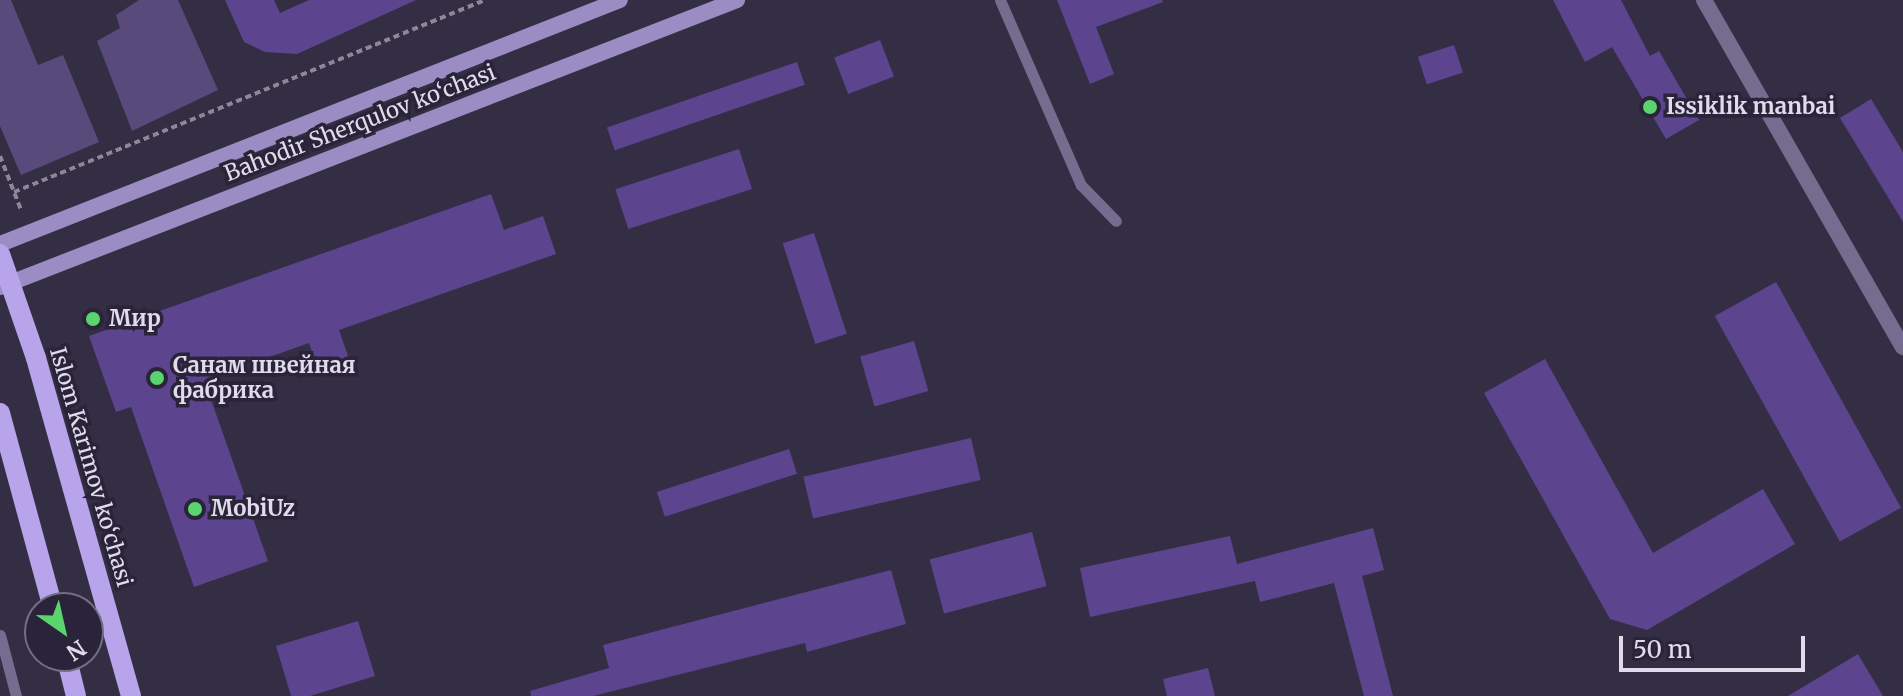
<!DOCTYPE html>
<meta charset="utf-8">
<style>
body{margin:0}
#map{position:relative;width:1903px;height:696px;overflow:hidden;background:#342e44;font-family:Merriweather,serif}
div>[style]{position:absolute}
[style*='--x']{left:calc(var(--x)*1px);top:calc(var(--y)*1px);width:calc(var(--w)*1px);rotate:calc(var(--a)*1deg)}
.green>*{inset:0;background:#594a7c}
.building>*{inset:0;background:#5d448f;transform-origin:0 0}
.path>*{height:4px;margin-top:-2px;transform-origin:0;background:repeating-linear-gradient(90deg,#8c8799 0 6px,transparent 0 10px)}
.service>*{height:11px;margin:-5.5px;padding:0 5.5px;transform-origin:5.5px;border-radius:5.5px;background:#756c8f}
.minor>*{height:16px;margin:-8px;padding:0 8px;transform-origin:8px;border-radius:8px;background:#756c8f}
.secondary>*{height:16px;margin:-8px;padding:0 8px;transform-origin:8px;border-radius:8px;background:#9b8cc3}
.primary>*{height:20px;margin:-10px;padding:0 10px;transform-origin:10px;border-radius:10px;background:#b8a4eb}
.dots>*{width:22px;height:22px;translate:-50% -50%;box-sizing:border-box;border:4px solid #2a243a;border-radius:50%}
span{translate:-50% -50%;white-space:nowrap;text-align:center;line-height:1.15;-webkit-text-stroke:7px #2a243a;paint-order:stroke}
.poi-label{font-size:22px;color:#e0dceb;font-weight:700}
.left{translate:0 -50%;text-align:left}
.street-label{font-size:22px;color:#e0dceb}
.north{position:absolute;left:24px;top:592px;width:80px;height:80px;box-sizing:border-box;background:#2a243a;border:2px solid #736e81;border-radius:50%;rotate:146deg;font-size:22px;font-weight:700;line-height:32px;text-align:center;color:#e0dceb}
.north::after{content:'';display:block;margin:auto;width:28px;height:36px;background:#5ad56e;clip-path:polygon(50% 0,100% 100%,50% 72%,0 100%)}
.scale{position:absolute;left:1619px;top:636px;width:186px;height:36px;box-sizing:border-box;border:4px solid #e0dceb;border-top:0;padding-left:10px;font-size:24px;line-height:28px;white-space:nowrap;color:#e0dceb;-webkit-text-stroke:6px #2a243a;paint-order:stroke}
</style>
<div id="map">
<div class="green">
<div style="clip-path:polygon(0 0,11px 0,38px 65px,63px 55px,99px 142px,21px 175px,0 126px)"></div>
<div style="clip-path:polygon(139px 0,178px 0,218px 90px,132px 131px,97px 41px,120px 28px,116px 15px)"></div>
</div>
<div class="building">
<div style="clip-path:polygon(225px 0,274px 0,280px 13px,309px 0,416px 0,297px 54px,265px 52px,244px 42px)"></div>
<div style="clip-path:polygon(1057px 0,1162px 0,1163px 2px,1096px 27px,1114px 74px,1090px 84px)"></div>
<div style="clip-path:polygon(1553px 0,1621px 0,1650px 56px,1659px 51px,1699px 120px,1666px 139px,1612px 47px,1585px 62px)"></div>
<div style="left:880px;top:40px;width:39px;height:49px;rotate:69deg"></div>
<div style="left:1454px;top:45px;width:29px;height:38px;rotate:72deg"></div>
<div style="left:797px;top:62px;width:24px;height:201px;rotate:71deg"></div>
<div style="clip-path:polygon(1871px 99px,1903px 152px,1903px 222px,1840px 118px)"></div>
<div style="left:739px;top:149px;width:42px;height:130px;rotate:72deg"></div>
<div style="clip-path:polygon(491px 194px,504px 230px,543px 216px,556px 254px,339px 330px,349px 359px,318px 370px,309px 343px,204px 380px,268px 561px,194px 587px,131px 407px,116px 412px,89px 336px)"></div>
<div style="left:814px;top:233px;width:106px;height:33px;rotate:72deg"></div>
<div style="left:1776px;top:282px;width:258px;height:70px;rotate:61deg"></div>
<div style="left:914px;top:341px;width:52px;height:56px;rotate:74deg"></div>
<div style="clip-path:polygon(1545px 359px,1653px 553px,1763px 489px,1795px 544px,1647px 630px,1610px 619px,1484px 393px)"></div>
<div style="left:971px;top:438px;width:43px;height:172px;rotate:77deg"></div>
<div style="left:789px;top:449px;width:26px;height:139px;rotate:72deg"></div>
<div style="clip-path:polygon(1373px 528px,1384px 570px,1362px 576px,1393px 696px,1364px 696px,1334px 583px,1260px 602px,1255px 581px,1090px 617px,1080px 568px,1230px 536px,1237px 564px)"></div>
<div style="left:1032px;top:532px;width:56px;height:106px;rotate:75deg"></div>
<div style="clip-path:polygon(891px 570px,906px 624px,807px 652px,805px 643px,593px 696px,531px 696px,530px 691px,609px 668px,603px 645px)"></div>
<div style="clip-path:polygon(358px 621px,375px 676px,310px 696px,291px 696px,276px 646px)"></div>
<div style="clip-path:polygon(1858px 654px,1883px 696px,1788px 696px)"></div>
<div style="clip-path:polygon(1208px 668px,1215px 696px,1167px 696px,1163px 679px)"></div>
</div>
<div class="path">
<div style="--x:0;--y:156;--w:58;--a:68.7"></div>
<div style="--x:14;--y:192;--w:509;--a:-22.18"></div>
</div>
<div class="service">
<div style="--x:1000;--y:0;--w:202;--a:66.4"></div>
<div style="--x:1081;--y:185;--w:50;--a:45.8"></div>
<div style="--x:0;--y:635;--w:63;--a:75.3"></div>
</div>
<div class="minor">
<div style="--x:1704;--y:0;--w:400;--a:60.2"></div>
</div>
<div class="secondary">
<div style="--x:0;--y:244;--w:666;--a:-21.48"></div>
<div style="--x:0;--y:287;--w:791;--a:-21.28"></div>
</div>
<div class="primary">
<div style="--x:0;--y:254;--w:110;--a:70.9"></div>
<div style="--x:36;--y:358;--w:351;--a:74.3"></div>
<div style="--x:0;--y:413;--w:202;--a:74.8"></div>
<div style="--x:66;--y:656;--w:41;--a:76"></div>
</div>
<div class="dots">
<div style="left:1650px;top:107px;background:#5ad56e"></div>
<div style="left:93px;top:319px;background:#5ad56e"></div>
<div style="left:157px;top:378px;background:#5ad56e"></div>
<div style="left:195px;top:509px;background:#5ad56e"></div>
</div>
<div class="poi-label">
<span class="left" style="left:1666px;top:107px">Issiklik manbai</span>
<span class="left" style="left:109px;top:319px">Мир</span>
<span class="left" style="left:173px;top:378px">Санам швейная<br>фабрика</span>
<span class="left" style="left:211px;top:509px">MobiUz</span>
</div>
<div class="street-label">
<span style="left:360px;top:123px;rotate:-21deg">Bahodir Sherqulov ko‘chasi</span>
<span style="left:91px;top:467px;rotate:74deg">Islom Karimov ko‘chasi</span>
</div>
<div class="north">N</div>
<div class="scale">50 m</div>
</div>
